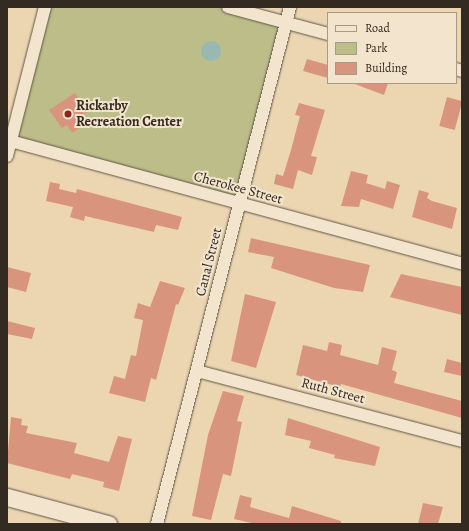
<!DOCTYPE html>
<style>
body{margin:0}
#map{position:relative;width:469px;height:531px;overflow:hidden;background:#ecd6b2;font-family:Alegreya,serif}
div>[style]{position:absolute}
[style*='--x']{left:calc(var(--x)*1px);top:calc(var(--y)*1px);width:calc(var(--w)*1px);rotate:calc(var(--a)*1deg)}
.green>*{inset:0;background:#bcbd89}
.water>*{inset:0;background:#99b9b0}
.round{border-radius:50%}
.building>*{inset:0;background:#d9947e;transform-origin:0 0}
.roads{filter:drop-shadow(0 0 1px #615546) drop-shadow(0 0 1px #615546)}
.street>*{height:12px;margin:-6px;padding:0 6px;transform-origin:6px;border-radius:6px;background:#f3e4cd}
.secondary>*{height:17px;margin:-8.5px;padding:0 8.5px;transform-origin:8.5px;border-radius:8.5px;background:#f3e4cd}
.dots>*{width:11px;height:11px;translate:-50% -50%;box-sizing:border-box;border:2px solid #f3e4cd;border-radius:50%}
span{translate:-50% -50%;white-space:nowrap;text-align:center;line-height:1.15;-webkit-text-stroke:4px #f3e4cd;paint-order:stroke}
.poi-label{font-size:14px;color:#332a22;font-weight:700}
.left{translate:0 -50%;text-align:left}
.street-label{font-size:14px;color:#332a22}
.frame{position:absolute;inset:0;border:8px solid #332a22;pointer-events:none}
.legend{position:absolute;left:327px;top:12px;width:130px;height:72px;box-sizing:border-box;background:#f3e4cd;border:1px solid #a69a89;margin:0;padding:5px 7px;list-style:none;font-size:12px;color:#332a22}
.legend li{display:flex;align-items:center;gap:8px;height:20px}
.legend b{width:20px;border:1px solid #a69a89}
</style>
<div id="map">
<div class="green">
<div style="clip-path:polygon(45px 7px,228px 7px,286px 23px,240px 204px,11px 141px)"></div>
</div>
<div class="water">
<div class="round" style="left:201px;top:41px;width:20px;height:20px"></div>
</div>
<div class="building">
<div style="clip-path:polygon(307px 59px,328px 65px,328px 78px,303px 71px)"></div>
<div style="clip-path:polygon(352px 83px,388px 83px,384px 95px)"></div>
<div style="clip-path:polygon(75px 93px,87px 112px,80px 117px,84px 125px,72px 133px,67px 125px,62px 128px,49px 110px)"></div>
<div style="left:447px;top:97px;width:16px;height:30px;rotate:15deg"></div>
<div style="clip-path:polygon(299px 103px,325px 110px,311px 156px,317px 157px,312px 175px,298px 170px,293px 189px,274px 184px,276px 174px,283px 176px,291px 150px,300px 116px,295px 115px)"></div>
<div style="clip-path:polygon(351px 171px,368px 175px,366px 183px,385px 189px,387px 181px,400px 185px,393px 209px,361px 199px,359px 207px,341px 206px)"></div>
<div style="clip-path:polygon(50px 182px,60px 184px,59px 189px,76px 193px,77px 189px,182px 217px,178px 230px,156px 225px,154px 232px,85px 216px,84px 221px,70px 217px,73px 207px,46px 201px)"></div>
<div style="clip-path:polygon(419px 190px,429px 193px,427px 198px,432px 201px,457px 208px,452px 229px,412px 217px)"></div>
<div style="clip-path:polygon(251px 238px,370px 265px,363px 292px,334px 288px,271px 268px,274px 257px,248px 252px)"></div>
<div style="clip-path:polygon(7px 267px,31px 273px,26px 292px,7px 287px)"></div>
<div style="clip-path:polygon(401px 274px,462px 287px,462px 315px,390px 297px)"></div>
<div style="clip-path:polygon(160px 281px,185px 288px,178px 305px,176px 304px,156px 380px,151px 378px,145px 402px,109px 393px,114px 376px,125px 379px,131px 355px,136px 356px,143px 320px,134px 318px,138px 303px,150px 307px)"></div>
<div style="clip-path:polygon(245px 294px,276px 302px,256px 368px,231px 361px)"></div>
<div style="clip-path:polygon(7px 321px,35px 328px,32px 339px,7px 334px)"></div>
<div style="clip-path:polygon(329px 342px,342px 345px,340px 355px,378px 365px,382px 347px,397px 351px,392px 370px,397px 372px,394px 383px,462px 401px,462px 418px,341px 384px,340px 387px,296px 375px,303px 345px,327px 351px)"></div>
<div style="clip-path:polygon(447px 359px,462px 363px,462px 376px,444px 372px)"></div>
<div style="clip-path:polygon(223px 391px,244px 396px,237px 421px,242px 422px,231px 476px,223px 474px,211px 520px,192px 516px,208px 435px)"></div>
<div style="clip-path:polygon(11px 417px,22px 419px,21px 425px,28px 426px,26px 433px,77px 443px,74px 453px,109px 462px,118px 436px,132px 439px,119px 491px,103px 487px,104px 482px,72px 474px,70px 479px,7px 463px)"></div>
<div style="clip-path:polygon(288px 418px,380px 447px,375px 466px,334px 458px,335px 455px,309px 448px,311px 441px,285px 435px)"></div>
<div style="clip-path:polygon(240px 495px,252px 498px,250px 507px,289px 518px,292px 506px,341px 521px,341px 524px,256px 524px,234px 519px)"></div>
<div style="clip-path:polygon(423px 503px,443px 507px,438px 524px,418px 524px)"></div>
</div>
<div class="roads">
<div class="street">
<div style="--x:228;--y:7;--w:104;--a:15.1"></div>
<div style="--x:456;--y:69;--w:6;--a:18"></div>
<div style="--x:7;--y:140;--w:472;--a:15.2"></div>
<div style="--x:7;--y:156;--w:154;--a:-75.7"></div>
<div style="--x:197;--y:371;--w:274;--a:14.8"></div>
<div style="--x:157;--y:524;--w:534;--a:-75.57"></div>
</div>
<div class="secondary">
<div style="--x:7;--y:497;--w:105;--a:15"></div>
</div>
</div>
<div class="dots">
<div style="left:68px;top:114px;background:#8f2418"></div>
</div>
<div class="poi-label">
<span class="left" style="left:76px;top:114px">Rickarby<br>Recreation Center</span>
</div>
<div class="street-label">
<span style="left:238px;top:188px;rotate:15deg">Cherokee Street</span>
<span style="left:209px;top:262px;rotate:-76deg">Canal Street</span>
<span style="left:333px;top:391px;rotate:15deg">Ruth Street</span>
</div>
<div class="frame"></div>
<ul class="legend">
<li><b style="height:5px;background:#f3e4cd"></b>Road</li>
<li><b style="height:11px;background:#bcbd89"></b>Park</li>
<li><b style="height:11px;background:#d9947e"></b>Building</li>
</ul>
</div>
